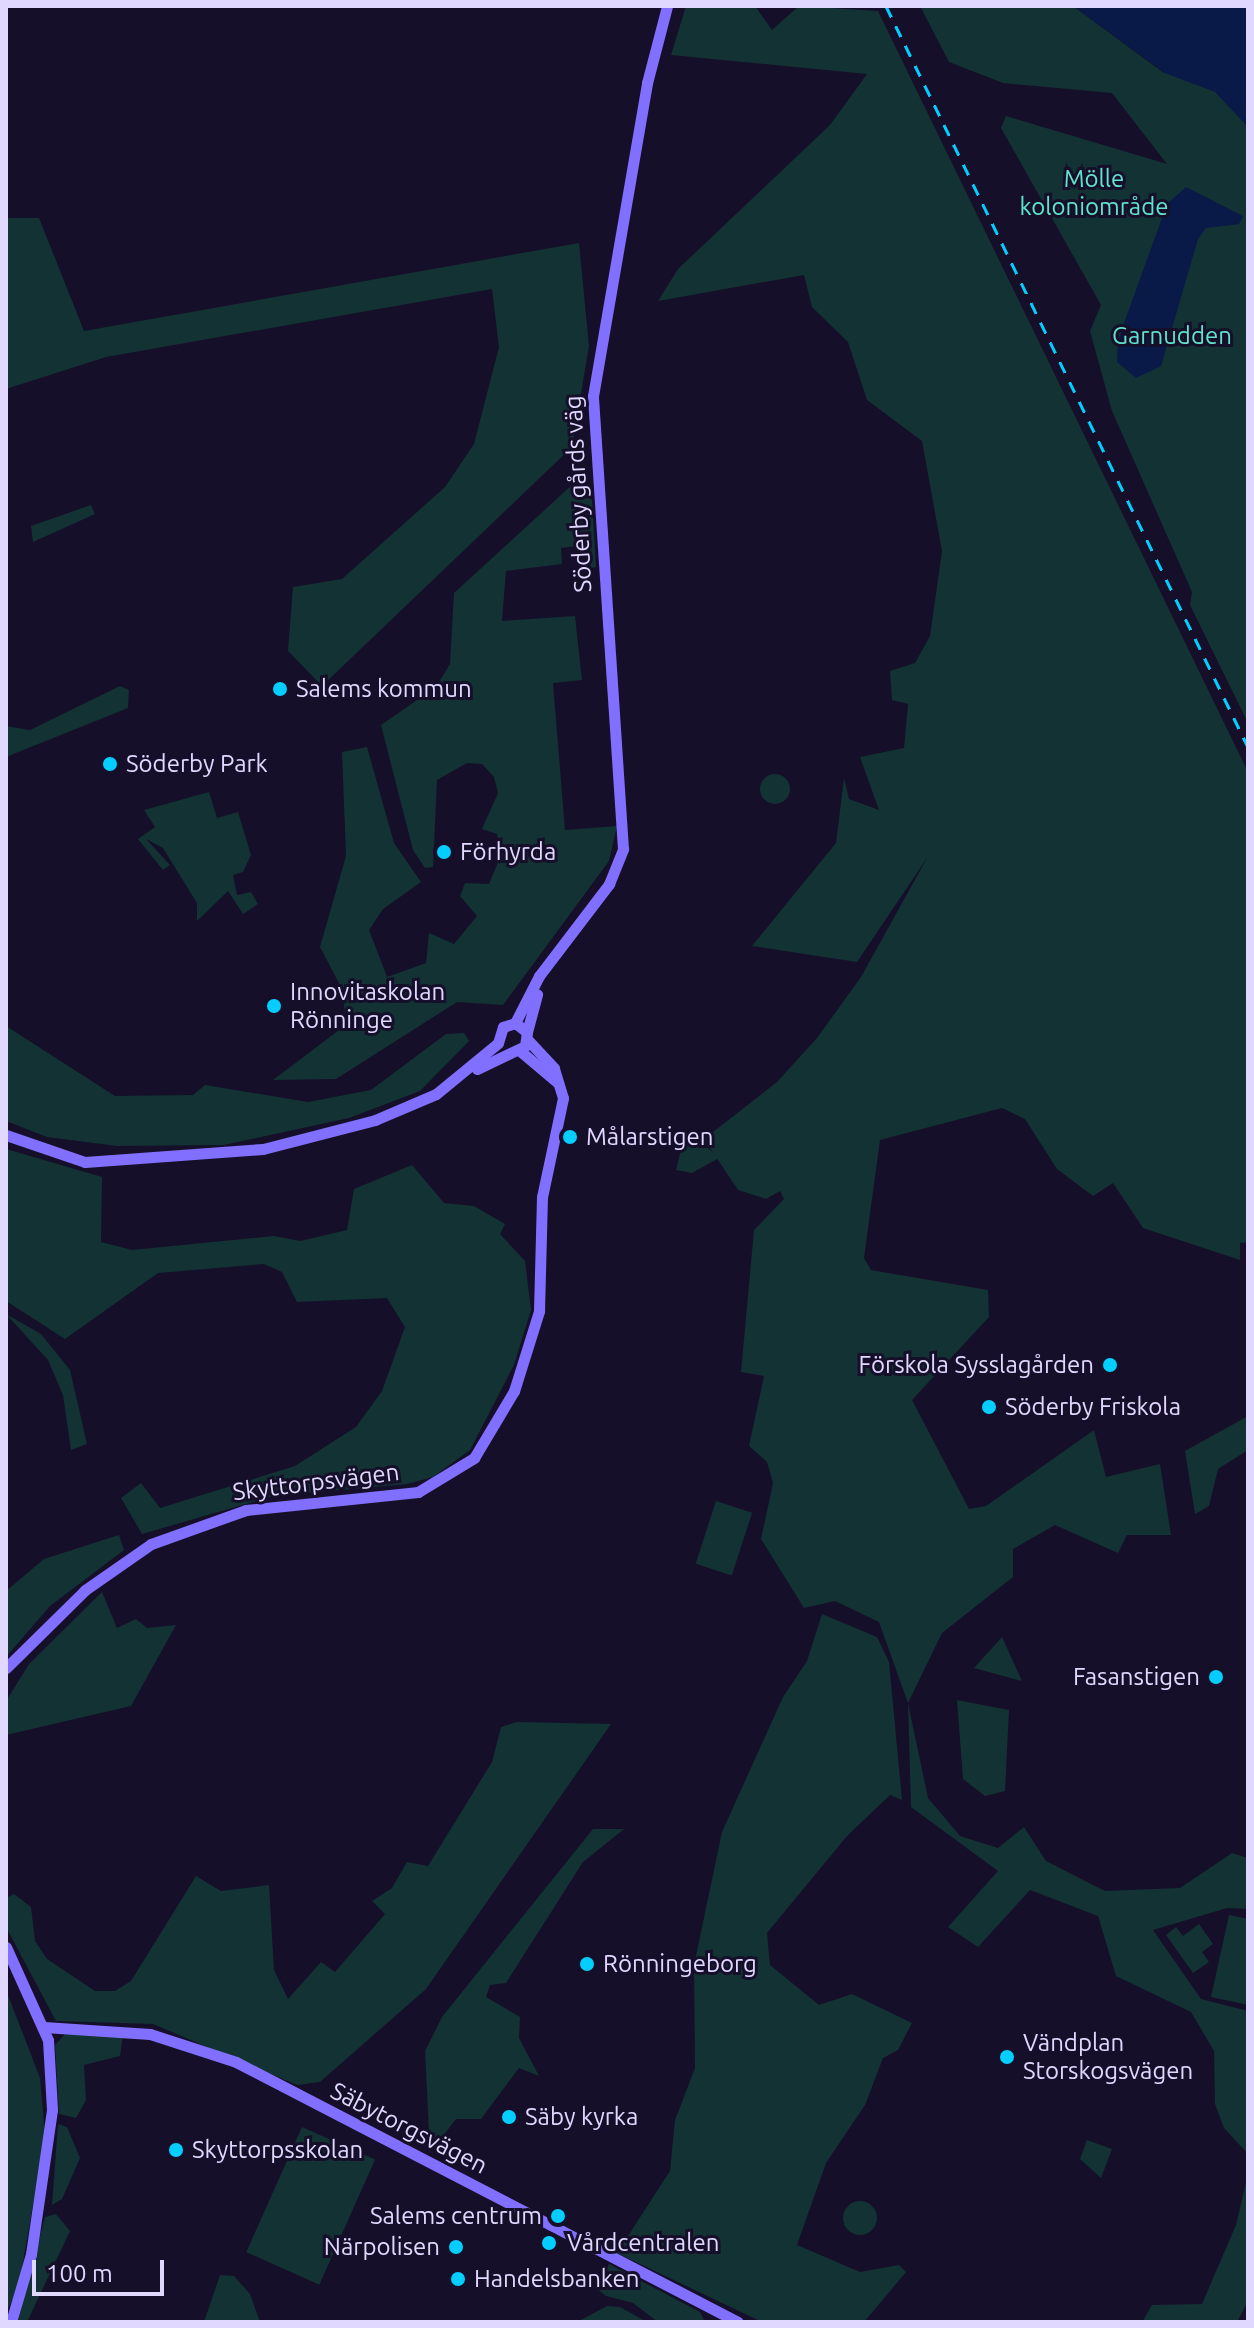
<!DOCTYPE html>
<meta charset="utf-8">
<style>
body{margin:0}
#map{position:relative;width:1254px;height:2328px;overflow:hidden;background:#160f29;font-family:Ubuntu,sans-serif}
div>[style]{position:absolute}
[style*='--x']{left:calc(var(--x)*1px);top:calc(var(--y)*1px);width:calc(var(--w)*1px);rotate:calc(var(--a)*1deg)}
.green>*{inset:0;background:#123234;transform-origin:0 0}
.round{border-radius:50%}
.water>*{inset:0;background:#091a49}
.secondary>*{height:11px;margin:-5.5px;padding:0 5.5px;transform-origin:5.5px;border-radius:5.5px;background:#816fff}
.rail>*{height:3px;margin-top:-1.5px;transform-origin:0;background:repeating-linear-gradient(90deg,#04cdff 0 12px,transparent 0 22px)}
.dots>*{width:22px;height:22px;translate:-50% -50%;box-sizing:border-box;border:4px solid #160f29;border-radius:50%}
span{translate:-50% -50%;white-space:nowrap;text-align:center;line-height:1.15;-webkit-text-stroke:6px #160f29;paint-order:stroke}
.park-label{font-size:24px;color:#5fe4d0}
.street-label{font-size:24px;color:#e0d8ff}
.poi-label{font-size:24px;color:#e0d8ff}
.left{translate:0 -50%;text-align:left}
.right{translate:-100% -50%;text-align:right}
.frame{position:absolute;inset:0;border:8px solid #e0d8ff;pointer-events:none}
.scale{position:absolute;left:32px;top:2260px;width:132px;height:36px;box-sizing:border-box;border:4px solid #e0d8ff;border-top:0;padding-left:10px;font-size:24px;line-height:28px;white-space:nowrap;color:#e0d8ff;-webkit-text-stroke:6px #160f29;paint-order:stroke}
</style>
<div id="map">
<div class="green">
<div style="clip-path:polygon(686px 6px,755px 6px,772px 30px,799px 6px,878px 11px,1248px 772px,1248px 1242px,1240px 1243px,1240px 1260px,1143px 1228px,1113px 1183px,1093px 1196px,1057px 1169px,1025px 1119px,1002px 1108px,880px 1140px,864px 1258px,871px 1270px,988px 1290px,989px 1317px,912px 1400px,969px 1509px,986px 1506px,1094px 1430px,1106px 1477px,1160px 1464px,1171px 1535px,1127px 1535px,1118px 1553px,1055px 1525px,1013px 1549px,1013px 1577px,942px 1633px,908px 1703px,928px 1798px,960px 1836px,998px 1848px,1024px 1827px,1046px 1861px,1105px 1891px,1180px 1888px,1232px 1853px,1248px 1858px,1248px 1909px,1227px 1908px,1153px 1930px,1201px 1999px,1248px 2011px,1248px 2154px,1224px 2128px,1215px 2104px,1214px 2051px,1191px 2012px,1116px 1976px,1098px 1916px,1030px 1890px,978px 1947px,948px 1927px,998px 1871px,911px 1807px,908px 1703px,879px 1622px,835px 1601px,804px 1608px,761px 1539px,773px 1483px,767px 1462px,749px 1446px,764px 1376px,741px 1372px,754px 1230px,784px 1199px,780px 1191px,766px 1199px,738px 1190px,704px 1139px,777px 1082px,817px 1038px,861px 977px,927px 858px,857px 962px,752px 946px,836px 843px,844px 778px,849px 799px,879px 810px,860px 757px,904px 748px,908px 704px,892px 700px,890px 671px,915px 663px,930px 636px,942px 551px,922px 441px,867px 400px,848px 342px,812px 307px,804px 275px,658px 301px,678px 269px,830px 125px,867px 74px,671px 55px)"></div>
<div style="clip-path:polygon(920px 6px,1073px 6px,1164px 73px,1248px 13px,1248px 723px,1190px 605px,1192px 592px,1112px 411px,1090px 331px,1101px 305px,1001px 128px,1006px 116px,1167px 164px,1112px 93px,1003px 83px,949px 62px)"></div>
<div style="clip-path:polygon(6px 218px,39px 218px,84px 331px,579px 243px,589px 346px,572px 447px,322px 686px,288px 651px,293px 587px,342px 579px,445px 487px,474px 444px,499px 347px,492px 289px,106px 357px,6px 389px)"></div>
<div style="clip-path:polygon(573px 484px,592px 500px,596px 567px,588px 569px,584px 545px,561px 548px,562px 564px,506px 571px,502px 621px,575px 616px,582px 680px,553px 683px,565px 830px,617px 826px,609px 861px,503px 1005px,457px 1002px,336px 1079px,273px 1080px,347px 1024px,341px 987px,320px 947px,346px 856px,342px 752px,367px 747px,394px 843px,421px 882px,383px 909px,369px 930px,387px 977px,426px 963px,429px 933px,454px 944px,477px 916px,460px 896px,465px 883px,489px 884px,501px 855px,497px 834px,482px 829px,498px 793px,494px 777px,482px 764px,467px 763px,437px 780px,433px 867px,425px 868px,413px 850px,381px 725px,436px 687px,450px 664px,454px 593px)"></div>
<div style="clip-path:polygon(91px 505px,95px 514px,33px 542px,31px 526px)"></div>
<div style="clip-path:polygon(120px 686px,129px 690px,128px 708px,6px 757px,6px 726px,30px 730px)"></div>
<div class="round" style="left:760px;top:774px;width:30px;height:30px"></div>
<div style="clip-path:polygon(209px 792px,217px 818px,238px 812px,251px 855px,243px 872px,233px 875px,237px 895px,251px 892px,258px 904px,243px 914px,228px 891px,197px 921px,197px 903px,163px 848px,146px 839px,170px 865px,163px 870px,138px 839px,155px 827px,144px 810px)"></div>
<div style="clip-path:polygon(6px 1026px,115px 1096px,193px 1095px,205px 1085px,308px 1102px,371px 1090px,446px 1034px,464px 1033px,469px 1041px,420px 1091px,349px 1118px,224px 1145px,117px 1146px,47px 1137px,6px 1121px)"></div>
<div style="clip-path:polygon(685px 1134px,705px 1145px,719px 1158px,692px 1173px,676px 1170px)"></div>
<div style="clip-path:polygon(6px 1149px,102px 1177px,101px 1242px,132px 1250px,274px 1236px,300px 1241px,347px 1230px,354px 1189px,412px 1165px,444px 1203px,474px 1206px,505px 1224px,500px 1234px,525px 1261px,531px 1310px,514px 1365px,470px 1450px,433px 1477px,407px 1484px,273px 1496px,142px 1534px,121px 1498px,141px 1483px,160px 1508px,295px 1466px,356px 1427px,382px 1391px,405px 1327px,387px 1298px,297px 1302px,282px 1272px,264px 1264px,158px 1273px,65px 1339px,6px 1301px)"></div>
<div style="clip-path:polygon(6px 1314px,41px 1334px,70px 1370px,87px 1444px,71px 1450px,63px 1395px,48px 1360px)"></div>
<div style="clip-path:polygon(1248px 1416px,1248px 1450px,1218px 1469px,1209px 1506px,1195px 1514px,1185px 1451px)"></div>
<div style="left:716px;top:1501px;width:38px;height:66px;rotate:18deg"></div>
<div style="clip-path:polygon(119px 1535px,124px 1550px,50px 1606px,6px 1657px,6px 1591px,44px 1559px)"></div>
<div style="clip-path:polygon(102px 1592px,117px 1628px,136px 1619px,147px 1628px,176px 1625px,131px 1706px,6px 1735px,6px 1701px,29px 1664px)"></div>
<div style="clip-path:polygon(822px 1614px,877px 1637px,889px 1662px,902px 1800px,890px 1795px,847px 1836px,767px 1933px,770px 1965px,819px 2005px,852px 1994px,912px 2023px,898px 2050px,883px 2058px,865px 2105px,826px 2163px,797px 2245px,860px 2272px,899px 2265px,906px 2272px,864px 2322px,762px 2322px,617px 2253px,670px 2171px,675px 2120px,695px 2068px,694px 1965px,722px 1832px,783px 1697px,807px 1661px)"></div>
<div style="clip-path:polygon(1002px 1637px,1022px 1681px,974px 1668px)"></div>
<div style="clip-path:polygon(957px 1700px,1009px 1710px,1005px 1791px,985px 1796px,963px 1779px)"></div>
<div style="clip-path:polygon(517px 1722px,611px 1724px,426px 1989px,320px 2082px,297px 2085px,153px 2024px,56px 2021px,6px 1927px,6px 1898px,14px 1894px,31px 1907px,35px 1941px,47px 1959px,95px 1991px,115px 1991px,131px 1981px,196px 1876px,221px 1891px,269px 1885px,274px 1970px,288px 1999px,321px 1962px,335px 1972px,385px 1914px,372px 1901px,392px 1888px,407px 1862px,428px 1866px,492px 1762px,501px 1727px)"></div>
<div style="clip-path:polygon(593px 1829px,624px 1829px,583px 1862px,506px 1983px,490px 1985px,486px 1997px,520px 2017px,519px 2038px,539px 2076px,519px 2068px,481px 2119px,456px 2119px,430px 2153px,425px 2051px,442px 2017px)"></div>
<div style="clip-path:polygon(1229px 1915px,1248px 1919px,1248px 2005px,1211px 1997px)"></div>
<div style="clip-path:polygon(1199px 1924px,1213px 1944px,1202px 1952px,1209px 1962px,1193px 1973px,1166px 1935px,1176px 1927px,1183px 1936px)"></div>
<div style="clip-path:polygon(6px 1990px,40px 2078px,45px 2135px,19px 2285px,6px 2314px)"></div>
<div style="clip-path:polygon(66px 2033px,123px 2035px,120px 2056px,84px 2065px,86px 2100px,76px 2118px,59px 2114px,55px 2045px)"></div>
<div style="clip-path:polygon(58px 2124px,67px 2127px,80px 2158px,62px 2199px,52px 2205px)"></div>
<div style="left:302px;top:2127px;width:80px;height:137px;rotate:24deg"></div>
<div style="clip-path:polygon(1087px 2140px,1112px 2149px,1101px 2178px,1080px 2159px)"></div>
<div style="clip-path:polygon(1248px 2174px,1248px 2301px,1237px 2322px,1142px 2322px,1152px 2305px,1202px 2304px,1236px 2225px)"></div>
<div class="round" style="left:843px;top:2201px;width:34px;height:34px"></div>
<div style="clip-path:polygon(56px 2214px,70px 2231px,27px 2322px,18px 2322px,45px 2217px)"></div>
<div style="clip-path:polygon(609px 2264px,700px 2312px,705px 2322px,658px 2322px,633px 2303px,606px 2296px,596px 2288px)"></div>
<div style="clip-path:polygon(220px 2275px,234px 2276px,250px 2294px,260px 2322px,204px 2322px)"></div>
<div style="clip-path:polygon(607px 2306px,620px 2307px,647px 2322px,577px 2322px)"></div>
</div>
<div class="water">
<div style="clip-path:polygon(1073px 6px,1248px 6px,1248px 127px,1215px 92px,1165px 73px)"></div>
<div style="clip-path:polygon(1186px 187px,1243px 216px,1239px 224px,1206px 228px,1198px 239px,1161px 366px,1136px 378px,1117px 362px,1118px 340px,1167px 204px)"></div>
</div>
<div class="secondary">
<div style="--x:515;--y:1023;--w:53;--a:-62.9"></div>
<div style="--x:539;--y:976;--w:116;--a:-52.7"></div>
<div style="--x:609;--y:884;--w:38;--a:-68"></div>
<div style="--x:623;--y:849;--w:454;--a:-93.8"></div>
<div style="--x:593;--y:396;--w:318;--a:-80.2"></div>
<div style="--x:647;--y:83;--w:80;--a:-75.4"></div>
<div style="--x:527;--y:1032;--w:39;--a:-75"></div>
<div style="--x:498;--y:1043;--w:17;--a:-73"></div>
<div style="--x:503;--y:1027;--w:13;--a:-18"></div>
<div style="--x:519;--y:1050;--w:50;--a:40.1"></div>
<div style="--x:477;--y:1069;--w:53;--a:-25.6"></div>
<div style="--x:525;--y:1046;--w:14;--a:-82"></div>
<div style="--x:527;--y:1032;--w:15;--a:-143"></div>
<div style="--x:6;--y:1135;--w:83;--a:18.9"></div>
<div style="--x:85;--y:1162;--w:178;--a:-4.2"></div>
<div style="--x:263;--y:1149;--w:116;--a:-14.5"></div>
<div style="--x:375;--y:1120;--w:66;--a:-23.1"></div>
<div style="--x:436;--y:1094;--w:80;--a:-39.4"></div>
<div style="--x:6;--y:1668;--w:111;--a:-44.6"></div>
<div style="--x:85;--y:1590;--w:80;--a:-34.9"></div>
<div style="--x:151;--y:1544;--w:101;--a:-19.7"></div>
<div style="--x:246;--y:1510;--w:173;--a:-6"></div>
<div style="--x:418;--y:1492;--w:66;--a:-31.3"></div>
<div style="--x:474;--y:1458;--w:78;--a:-59.2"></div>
<div style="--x:514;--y:1391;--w:84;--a:-72.6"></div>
<div style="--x:539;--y:1311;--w:114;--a:-88.5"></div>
<div style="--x:542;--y:1197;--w:101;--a:-78"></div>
<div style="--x:563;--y:1098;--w:31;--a:-107"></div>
<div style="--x:554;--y:1068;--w:40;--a:-133"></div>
<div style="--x:6;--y:1947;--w:102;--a:65.7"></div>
<div style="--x:48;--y:2040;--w:70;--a:86.7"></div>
<div style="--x:52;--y:2110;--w:146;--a:98.3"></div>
<div style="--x:31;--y:2254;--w:71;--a:106.4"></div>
<div style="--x:44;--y:2027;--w:106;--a:3.8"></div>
<div style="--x:150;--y:2034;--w:90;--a:18"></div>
<div style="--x:236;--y:2062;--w:565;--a:27.38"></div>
</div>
<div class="rail">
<div style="--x:886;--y:6;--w:825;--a:63.96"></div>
</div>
<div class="dots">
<div style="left:280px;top:689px;background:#04cdff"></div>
<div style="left:110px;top:764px;background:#04cdff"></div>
<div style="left:444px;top:852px;background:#04cdff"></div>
<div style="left:274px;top:1006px;background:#04cdff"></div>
<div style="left:570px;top:1137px;background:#04cdff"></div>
<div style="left:1110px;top:1365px;background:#04cdff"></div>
<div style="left:989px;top:1407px;background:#04cdff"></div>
<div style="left:1216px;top:1677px;background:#04cdff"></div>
<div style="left:587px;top:1964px;background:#04cdff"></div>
<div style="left:1007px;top:2057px;background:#04cdff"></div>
<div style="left:509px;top:2117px;background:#04cdff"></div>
<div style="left:176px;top:2150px;background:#04cdff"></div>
<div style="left:558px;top:2216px;background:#04cdff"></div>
<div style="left:549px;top:2243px;background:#04cdff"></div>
<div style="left:456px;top:2247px;background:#04cdff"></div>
<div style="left:458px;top:2279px;background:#04cdff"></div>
</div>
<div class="park-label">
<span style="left:1094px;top:193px">Mölle<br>koloniområde</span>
<span style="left:1172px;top:336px">Garnudden</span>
</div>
<div class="street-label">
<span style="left:578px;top:494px;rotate:-93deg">Söderby gårds väg</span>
<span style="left:316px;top:1482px;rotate:-7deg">Skyttorpsvägen</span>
<span style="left:409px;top:2128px;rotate:27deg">Säbytorgsvägen</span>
</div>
<div class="poi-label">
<span class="left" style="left:296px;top:689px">Salems kommun</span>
<span class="left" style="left:126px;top:764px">Söderby Park</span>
<span class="left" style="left:460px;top:852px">Förhyrda</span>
<span class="left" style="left:290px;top:1006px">Innovitaskolan<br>Rönninge</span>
<span class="left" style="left:586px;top:1137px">Målarstigen</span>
<span class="right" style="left:1094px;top:1365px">Förskola Sysslagården</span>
<span class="left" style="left:1005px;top:1407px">Söderby Friskola</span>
<span class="right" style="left:1200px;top:1677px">Fasanstigen</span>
<span class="left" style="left:603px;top:1964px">Rönningeborg</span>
<span class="left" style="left:1023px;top:2057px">Vändplan<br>Storskogsvägen</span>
<span class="left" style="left:525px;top:2117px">Säby kyrka</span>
<span class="left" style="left:192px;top:2150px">Skyttorpsskolan</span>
<span class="right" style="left:542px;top:2216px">Salems centrum</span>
<span class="left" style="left:567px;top:2243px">Vårdcentralen</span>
<span class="right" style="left:440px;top:2247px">Närpolisen</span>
<span class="left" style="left:474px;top:2279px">Handelsbanken</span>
</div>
<div class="frame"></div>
<div class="scale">100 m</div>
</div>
